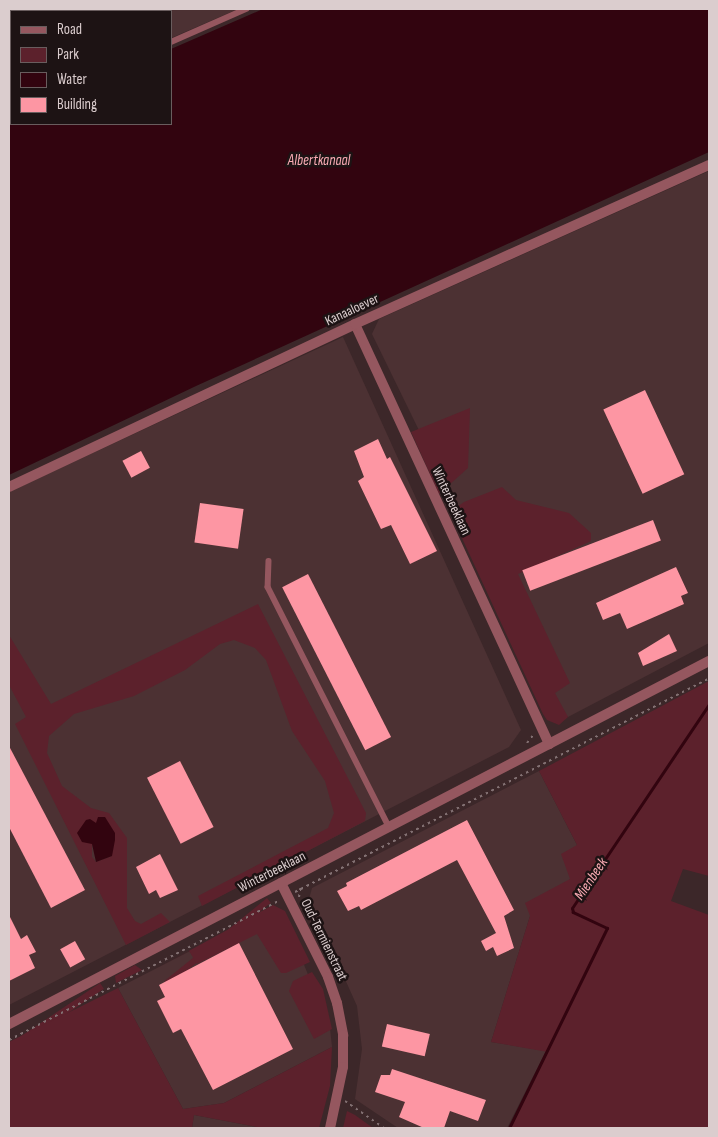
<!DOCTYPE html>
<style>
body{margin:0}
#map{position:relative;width:718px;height:1137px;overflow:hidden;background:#3c2729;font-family:"Sofia Sans Condensed",sans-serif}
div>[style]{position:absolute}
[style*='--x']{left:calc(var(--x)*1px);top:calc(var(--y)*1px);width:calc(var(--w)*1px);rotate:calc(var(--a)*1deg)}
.built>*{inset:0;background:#4c3133}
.green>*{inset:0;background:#5c212c;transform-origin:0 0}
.water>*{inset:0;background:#32040f}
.stream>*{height:3px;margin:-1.5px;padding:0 1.5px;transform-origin:1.5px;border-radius:1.5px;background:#32040f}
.building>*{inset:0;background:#fd96a3;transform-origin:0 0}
.path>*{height:2px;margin-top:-1px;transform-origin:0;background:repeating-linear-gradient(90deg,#837173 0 2.5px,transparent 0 6.5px)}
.lane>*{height:5.5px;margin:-2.75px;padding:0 2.75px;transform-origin:2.75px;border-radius:2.75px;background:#95575f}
.street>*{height:10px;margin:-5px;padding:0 5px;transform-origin:5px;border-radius:5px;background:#95575f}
span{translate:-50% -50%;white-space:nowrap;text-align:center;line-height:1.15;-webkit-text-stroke:5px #1d1314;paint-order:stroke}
.street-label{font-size:14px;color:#dbcdce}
.water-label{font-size:15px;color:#faabb4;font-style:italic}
.frame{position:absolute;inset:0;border:10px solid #dbcdce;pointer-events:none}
.legend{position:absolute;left:10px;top:10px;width:162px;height:115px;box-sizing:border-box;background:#1d1314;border:1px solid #695d5e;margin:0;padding:6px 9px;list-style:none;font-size:15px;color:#dbcdce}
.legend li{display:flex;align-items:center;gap:10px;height:25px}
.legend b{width:25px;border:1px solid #695d5e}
</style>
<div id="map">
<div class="built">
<div style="clip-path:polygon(9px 9px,238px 9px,171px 38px,171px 11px,11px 11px,9px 109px)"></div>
<div style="clip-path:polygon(709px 171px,709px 643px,568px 717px,555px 709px,372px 334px,379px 319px)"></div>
<div style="clip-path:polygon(343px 337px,521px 730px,509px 747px,9px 1005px,9px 492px)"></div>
<div style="clip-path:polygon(539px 771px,577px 845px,570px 879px,530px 916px,491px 1042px,546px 1051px,507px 1128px,398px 1128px,355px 1099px,362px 1049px,357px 1006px,309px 899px,312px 888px)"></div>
<div style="clip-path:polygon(274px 908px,293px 938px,330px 1028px,332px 1047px,224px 1103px,183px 1109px,118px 988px)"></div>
<div style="clip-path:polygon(194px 1115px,262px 1128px,192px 1128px)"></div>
</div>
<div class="green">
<div style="clip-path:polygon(470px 408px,468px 468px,439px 494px,411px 432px)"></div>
<div style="clip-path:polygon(502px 487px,516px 500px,569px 513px,591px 533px,591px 541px,518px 574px,570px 683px,555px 693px,568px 717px,559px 725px,547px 720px,543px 714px,450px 512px,464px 502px)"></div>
<div style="clip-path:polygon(evenodd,258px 604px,366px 813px,365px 821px,202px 906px,198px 896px,328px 828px,334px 813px,325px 781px,292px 731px,266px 660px,255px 648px,234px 640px,220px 644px,185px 670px,134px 696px,74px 714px,49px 736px,47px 753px,62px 786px,91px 808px,109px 813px,127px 838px,127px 908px,135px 921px,141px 924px,161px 913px,170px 922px,126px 945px,15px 724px,26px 717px,9px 685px,9px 635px,51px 704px,258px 604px,92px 823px,96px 823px,112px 856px,96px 862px,92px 857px,92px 823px)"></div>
<div style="clip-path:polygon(709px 681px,709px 876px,683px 869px,671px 901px,709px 915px,709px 1128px,511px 1128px,548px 1052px,491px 1042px,530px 916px,525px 903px,570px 879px,561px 854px,577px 845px,539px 771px)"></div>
<div style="left:267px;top:898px;width:6px;height:132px;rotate:51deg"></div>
<div style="clip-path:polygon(273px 905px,285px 911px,310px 962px,286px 973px,281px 973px,257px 934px,197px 964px,189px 951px,152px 971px)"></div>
<div style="clip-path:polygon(135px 965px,142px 970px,116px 983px,115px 976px)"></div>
<div style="clip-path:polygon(312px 972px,323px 989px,332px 1029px,314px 1039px,289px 991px,293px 981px)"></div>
<div style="left:100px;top:983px;width:7px;height:102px;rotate:56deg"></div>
<div style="clip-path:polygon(118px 988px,183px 1109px,224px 1103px,332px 1047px,330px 1086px,319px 1128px,262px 1128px,194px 1115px,192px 1128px,9px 1128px,9px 1042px)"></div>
<div style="clip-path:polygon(347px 1111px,355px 1115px,373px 1128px,343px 1128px)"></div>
</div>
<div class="water">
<div style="clip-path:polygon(263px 9px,709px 9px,709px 152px,196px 386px,9px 475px,9px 122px,171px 124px,171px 49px)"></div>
<div style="clip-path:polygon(98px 817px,105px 817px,115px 833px,115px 840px,112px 856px,96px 862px,92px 844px,82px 842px,77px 833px,86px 820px,90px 819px,96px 823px)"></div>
</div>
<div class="stream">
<div style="--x:509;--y:1128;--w:223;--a:-63.9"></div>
<div style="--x:607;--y:928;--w:38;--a:-155"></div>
<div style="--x:573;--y:912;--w:4;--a:-104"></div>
<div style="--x:572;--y:908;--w:246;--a:-56.1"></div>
</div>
<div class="building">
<div style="left:645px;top:390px;width:93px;height:46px;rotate:65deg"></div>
<div style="clip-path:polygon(378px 439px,387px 459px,390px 457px,437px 551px,410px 564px,391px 525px,381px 529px,358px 481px,364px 477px,354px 451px)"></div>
<div style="left:141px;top:451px;width:19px;height:21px;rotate:62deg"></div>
<div style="left:200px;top:503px;width:44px;height:40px;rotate:8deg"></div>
<div style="left:653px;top:520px;width:22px;height:140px;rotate:69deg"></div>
<div style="clip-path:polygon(676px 567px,688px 593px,681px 596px,684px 604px,627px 629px,620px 613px,603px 620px,596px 603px)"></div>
<div style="left:308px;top:574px;width:183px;height:29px;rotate:63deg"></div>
<div style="clip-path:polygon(669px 634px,677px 651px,643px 666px,638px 653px)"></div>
<div style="clip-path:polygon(9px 746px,85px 890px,51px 908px,9px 827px)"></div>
<div style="left:180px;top:761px;width:74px;height:37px;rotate:63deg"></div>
<div style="clip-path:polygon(467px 820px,514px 910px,504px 916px,514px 948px,497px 956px,493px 947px,486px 951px,481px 941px,496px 933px,457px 860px,361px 910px,359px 906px,348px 911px,337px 891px,347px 886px,346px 883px)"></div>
<div style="clip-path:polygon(160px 854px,178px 890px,160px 898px,156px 890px,149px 894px,136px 867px)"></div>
<div style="clip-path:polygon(9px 915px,21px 939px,27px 935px,36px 952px,29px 955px,35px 968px,9px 981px)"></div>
<div style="left:75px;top:941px;width:21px;height:17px;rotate:61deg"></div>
<div style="clip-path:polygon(239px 943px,293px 1049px,213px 1090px,181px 1029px,173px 1033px,157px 1001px,165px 997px,159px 985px)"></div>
<div style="left:387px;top:1024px;width:44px;height:23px;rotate:13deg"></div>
<div style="clip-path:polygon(392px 1069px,486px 1100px,478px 1121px,450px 1111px,444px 1128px,424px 1128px,399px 1117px,405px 1102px,375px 1092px,381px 1075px,390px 1075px)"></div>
</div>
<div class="path">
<div style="--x:527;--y:743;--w:11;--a:-52"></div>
<div style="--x:295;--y:892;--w:466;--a:-27.3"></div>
<div style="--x:299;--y:897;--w:13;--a:-81"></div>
<div style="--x:9;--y:1040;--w:305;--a:-27.3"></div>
<div style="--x:345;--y:1101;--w:47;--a:34.7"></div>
</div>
<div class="lane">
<div style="--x:171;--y:42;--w:82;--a:-23.7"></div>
<div style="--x:9;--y:114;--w:3;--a:-45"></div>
<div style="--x:269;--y:561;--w:26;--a:92"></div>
<div style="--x:268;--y:587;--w:269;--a:63.2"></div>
</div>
<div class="street">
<div style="--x:355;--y:324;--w:463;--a:65.2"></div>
<div style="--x:9;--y:487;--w:382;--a:-25.2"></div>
<div style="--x:355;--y:324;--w:388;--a:-24.2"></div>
<div style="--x:281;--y:883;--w:105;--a:63.4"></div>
<div style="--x:328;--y:977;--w:28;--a:71"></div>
<div style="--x:337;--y:1003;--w:33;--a:79"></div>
<div style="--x:343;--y:1035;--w:32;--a:90"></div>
<div style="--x:343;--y:1067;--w:62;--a:102"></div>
<div style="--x:9;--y:1024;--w:789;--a:-27.41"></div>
</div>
<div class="street-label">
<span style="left:352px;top:310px;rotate:-25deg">Kanaaloever</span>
<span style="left:451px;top:501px;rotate:65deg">Winterbeeklaan</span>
<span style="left:272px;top:872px;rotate:-27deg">Winterbeeklaan</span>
<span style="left:324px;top:940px;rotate:64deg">Oud-Termienstraat</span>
</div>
<div class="water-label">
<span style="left:319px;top:161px">Albertkanaal</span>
<span style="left:591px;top:879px;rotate:-56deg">Mienbeek</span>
</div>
<div class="frame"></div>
<ul class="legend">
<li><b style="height:6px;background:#95575f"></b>Road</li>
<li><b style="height:14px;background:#5c212c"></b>Park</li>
<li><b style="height:14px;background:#32040f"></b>Water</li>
<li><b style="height:14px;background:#fd96a3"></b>Building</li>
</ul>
</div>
